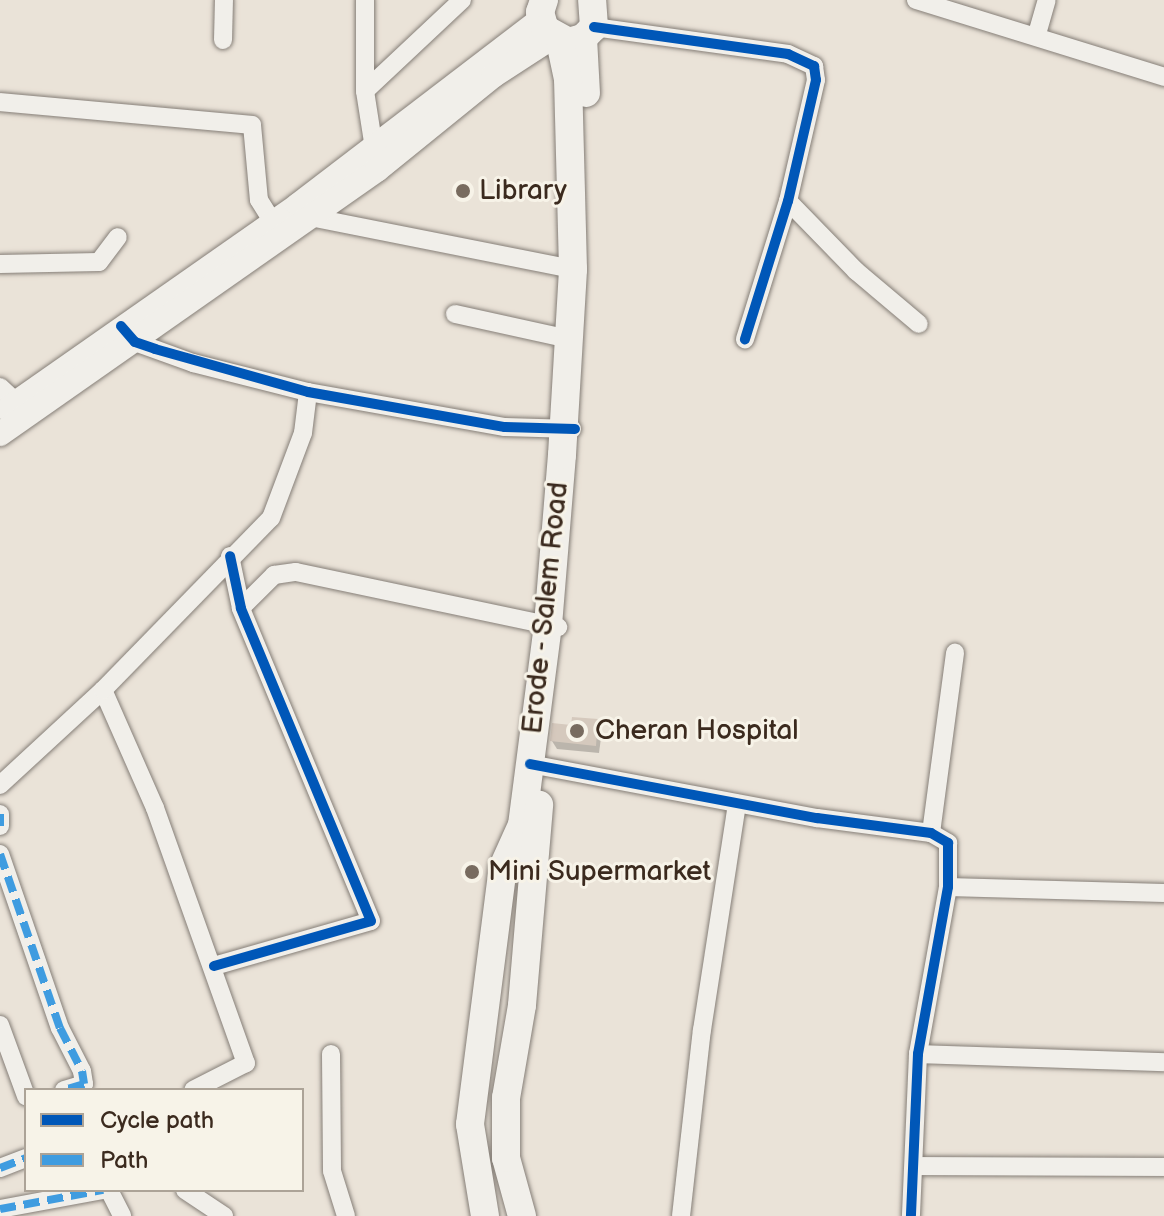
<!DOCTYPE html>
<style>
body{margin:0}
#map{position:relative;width:1164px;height:1216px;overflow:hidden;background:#eae3d8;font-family:"Balsamiq Sans",sans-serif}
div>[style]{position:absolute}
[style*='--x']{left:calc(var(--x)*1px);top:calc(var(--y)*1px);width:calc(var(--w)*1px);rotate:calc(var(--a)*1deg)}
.shadow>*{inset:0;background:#0003}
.building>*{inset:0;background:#d5c9bd}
.roads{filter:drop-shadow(0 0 2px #857e77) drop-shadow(0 0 2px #857e77)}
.minor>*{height:18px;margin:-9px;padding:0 9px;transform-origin:9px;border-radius:9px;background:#f1efea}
.major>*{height:24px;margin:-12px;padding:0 12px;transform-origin:12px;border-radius:12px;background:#f1efea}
.highway>*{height:28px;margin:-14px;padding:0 14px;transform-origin:14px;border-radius:14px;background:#f1efea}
.quiet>*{height:8px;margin-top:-4px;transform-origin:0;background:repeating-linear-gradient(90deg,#3f9ce0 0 16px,transparent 0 24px)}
.cycleway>*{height:10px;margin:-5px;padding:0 5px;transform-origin:5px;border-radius:5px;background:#0057b8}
.dots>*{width:22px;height:22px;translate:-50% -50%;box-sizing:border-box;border:4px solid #f7f3e8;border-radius:50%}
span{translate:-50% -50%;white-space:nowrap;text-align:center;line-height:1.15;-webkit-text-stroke:6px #f7f3e8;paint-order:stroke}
.poi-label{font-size:28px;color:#3b2a1e}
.left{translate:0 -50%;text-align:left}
.street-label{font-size:28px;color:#3b2a1e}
.legend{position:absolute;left:24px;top:1088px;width:280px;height:104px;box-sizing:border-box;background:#f7f3e8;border:2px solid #aca397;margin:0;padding:10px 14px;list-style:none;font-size:24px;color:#3b2a1e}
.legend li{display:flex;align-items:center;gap:16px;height:40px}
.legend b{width:40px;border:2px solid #aca397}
</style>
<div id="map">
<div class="shadow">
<div style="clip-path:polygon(597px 721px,602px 730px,599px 753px,557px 749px,552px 741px,572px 727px)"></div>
</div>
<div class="building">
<div style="clip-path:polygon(572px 717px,598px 719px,596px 746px,550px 741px,552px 723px,571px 725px)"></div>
</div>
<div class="roads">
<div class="minor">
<div style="--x:365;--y:0;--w:91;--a:90"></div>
<div style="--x:365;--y:91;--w:65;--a:81.1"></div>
<div style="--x:916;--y:0;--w:260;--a:17.2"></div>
<div style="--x:594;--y:27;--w:196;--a:7.9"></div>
<div style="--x:788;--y:54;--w:29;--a:25"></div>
<div style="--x:814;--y:66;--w:14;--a:82"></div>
<div style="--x:816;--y:80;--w:124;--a:103"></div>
<div style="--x:788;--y:201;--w:145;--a:107.3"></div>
<div style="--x:1037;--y:34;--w:35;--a:-74"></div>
<div style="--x:223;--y:40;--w:40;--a:-88.6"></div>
<div style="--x:365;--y:91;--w:133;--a:-43.2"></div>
<div style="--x:0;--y:102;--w:253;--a:5.2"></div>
<div style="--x:252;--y:125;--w:75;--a:84.7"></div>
<div style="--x:259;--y:200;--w:36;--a:58"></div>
<div style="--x:788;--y:201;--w:98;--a:45.8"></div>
<div style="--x:856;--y:271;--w:82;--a:40.1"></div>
<div style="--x:310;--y:217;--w:268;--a:11.2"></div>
<div style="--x:0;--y:264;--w:99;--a:-1.2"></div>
<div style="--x:99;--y:262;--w:31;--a:-53"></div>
<div style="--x:455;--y:314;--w:117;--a:12.4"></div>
<div style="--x:128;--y:334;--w:11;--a:49"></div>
<div style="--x:135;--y:342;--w:62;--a:19.9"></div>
<div style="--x:193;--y:363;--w:119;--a:14.2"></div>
<div style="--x:308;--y:392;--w:200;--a:10.1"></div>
<div style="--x:505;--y:427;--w:67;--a:1.7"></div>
<div style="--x:0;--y:387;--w:33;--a:43"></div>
<div style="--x:241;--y:608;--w:47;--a:-45"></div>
<div style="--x:274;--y:575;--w:22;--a:-8"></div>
<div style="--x:296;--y:572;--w:268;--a:11.9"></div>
<div style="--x:103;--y:690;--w:129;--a:66.2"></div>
<div style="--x:155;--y:808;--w:271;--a:70.4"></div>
<div style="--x:246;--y:1063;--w:59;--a:153"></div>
<div style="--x:530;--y:764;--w:292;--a:10.7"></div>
<div style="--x:817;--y:818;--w:115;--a:7.5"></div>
<div style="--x:931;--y:833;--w:20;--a:30"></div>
<div style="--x:948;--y:843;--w:44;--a:90"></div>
<div style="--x:948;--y:887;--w:170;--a:100.2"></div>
<div style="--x:918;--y:1054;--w:162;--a:92.5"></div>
<div style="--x:0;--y:785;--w:140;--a:-42.7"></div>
<div style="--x:103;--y:690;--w:240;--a:-45.7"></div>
<div style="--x:271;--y:518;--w:91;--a:-69.4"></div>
<div style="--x:303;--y:433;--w:41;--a:-83"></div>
<div style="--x:0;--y:814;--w:12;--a:90"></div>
<div style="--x:931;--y:833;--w:182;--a:-82.4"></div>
<div style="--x:0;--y:854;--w:184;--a:71"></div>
<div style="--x:60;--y:1028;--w:48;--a:62.9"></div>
<div style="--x:82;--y:1071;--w:13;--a:81"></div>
<div style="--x:84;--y:1084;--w:21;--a:163"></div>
<div style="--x:948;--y:887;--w:216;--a:1.6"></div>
<div style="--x:214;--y:966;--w:163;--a:-16"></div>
<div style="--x:371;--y:921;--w:339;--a:-112.6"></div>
<div style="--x:241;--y:608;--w:53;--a:-101.9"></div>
<div style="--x:0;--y:1025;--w:76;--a:69.9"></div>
<div style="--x:331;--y:1054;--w:117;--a:89.5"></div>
<div style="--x:332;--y:1171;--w:47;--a:72.7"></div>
<div style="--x:918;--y:1054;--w:246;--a:1.9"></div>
<div style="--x:914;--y:1166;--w:250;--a:0.2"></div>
<div style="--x:0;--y:1168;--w:28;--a:-21"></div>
<div style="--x:109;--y:1190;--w:29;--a:63"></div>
<div style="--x:185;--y:1190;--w:47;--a:33.7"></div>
<div style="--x:0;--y:1209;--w:105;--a:-10.5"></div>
<div style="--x:681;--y:1216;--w:187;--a:-83.6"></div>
<div style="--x:702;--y:1030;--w:229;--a:-81.2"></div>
</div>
<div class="major">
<div style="--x:7;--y:409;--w:355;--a:-35"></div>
<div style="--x:298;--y:205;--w:306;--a:-37.4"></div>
<div style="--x:0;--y:434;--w:460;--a:-35"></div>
<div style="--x:377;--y:170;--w:149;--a:-39"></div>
<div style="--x:493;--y:76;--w:72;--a:-33"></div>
</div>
<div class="highway">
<div style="--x:544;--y:0;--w:13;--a:108"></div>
<div style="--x:540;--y:12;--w:18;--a:74"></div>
<div style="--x:545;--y:29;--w:26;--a:29"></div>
<div style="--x:568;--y:42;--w:16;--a:-15"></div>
<div style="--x:583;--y:38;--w:16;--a:-45"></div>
<div style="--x:594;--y:27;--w:27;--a:-94"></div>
<div style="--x:583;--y:38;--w:55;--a:86.9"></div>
<div style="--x:485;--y:1216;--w:93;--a:-99.3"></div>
<div style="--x:470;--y:1124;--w:259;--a:-82.7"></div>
<div style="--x:503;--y:867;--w:46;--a:-65.7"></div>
<div style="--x:522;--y:825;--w:202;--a:-82.6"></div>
<div style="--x:548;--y:625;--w:171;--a:-85.3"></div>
<div style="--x:562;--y:455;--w:186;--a:-86.6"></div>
<div style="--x:573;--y:269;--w:190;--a:-91.5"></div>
<div style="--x:568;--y:79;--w:39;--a:-102"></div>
<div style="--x:522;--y:1216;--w:60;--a:-105.4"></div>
<div style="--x:506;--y:1158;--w:60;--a:-90"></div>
<div style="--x:506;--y:1098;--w:94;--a:-80.2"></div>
<div style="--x:522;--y:1005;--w:201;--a:-85.1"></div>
</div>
</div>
<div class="quiet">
<div style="--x:0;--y:814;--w:12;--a:90"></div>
<div style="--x:0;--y:854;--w:184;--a:71"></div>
<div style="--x:60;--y:1028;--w:48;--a:62.9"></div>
<div style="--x:82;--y:1071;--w:13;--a:81"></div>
<div style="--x:84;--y:1084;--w:21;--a:163"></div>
<div style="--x:0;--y:1168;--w:28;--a:-21"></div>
<div style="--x:0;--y:1209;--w:105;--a:-10.5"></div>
</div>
<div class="cycleway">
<div style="--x:594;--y:27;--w:196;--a:7.9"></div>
<div style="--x:788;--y:54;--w:29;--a:25"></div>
<div style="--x:814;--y:66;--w:14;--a:82"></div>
<div style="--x:816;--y:80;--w:124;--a:103"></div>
<div style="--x:788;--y:201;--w:145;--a:107.3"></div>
<div style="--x:121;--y:326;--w:21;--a:49"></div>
<div style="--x:135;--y:342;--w:21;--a:19"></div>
<div style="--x:155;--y:349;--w:159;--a:15.7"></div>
<div style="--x:308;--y:392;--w:200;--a:10.1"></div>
<div style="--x:505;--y:427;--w:70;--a:1.6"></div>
<div style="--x:530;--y:764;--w:292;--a:10.7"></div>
<div style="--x:817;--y:818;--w:115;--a:7.5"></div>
<div style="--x:931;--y:833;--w:20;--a:30"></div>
<div style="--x:948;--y:843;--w:44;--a:90"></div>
<div style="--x:948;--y:887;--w:170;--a:100.2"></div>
<div style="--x:918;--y:1054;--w:162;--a:92.5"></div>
<div style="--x:214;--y:966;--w:163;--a:-16"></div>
<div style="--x:371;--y:921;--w:339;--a:-112.6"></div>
<div style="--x:241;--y:608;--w:53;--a:-101.9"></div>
</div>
<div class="dots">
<div style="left:463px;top:191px;background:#786b5f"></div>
<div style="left:577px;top:731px;background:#786b5f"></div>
<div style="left:472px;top:872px;background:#786b5f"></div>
</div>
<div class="poi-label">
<span class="left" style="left:479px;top:191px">Library</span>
<span class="left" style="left:595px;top:731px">Cheran Hospital</span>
<span class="left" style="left:488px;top:872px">Mini Supermarket</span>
</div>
<div class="street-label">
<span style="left:546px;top:608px;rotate:-84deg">Erode - Salem Road</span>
</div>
<ul class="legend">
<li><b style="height:10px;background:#0057b8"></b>Cycle path</li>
<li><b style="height:10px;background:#3f9ce0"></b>Path</li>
</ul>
</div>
